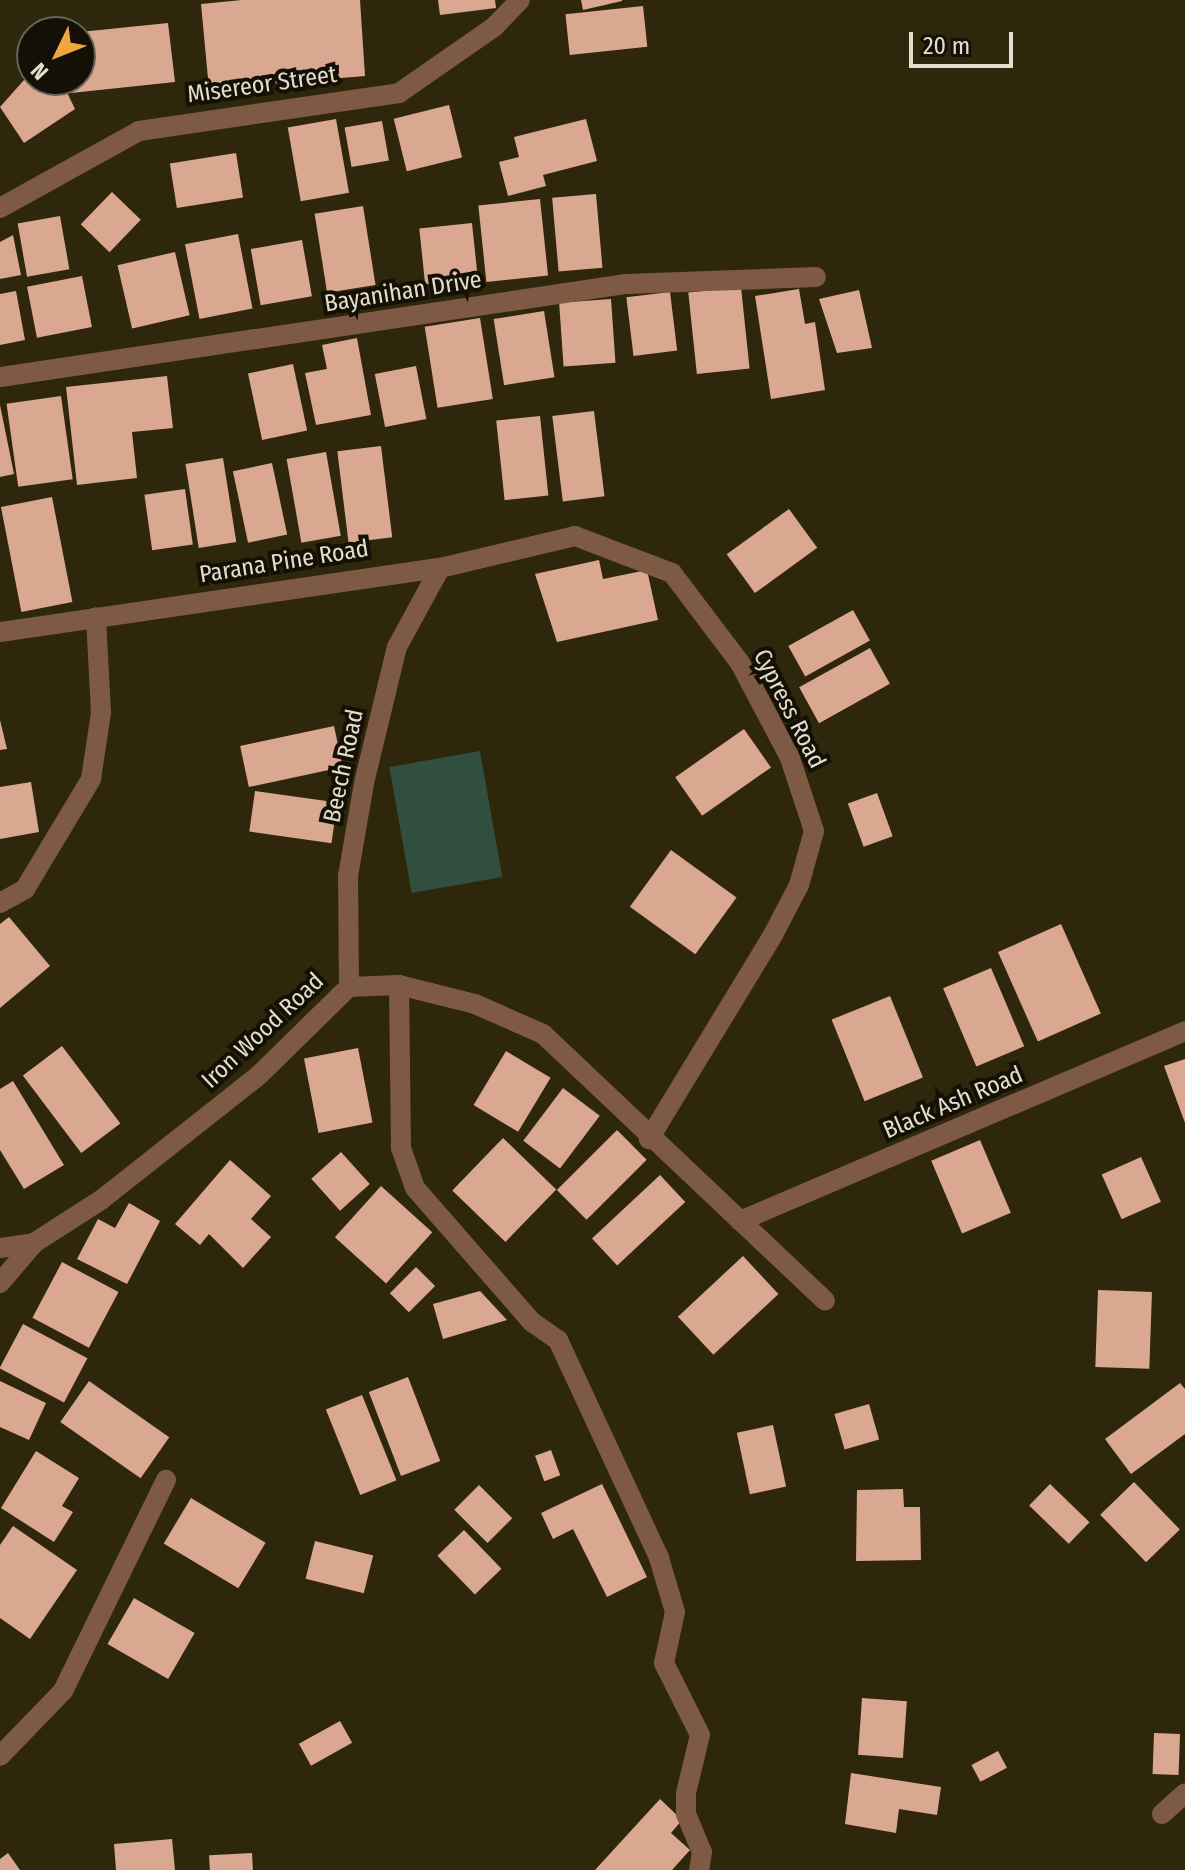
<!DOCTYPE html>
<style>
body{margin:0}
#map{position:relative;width:1185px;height:1870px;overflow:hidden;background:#2f270c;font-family:"Fira Sans Condensed",sans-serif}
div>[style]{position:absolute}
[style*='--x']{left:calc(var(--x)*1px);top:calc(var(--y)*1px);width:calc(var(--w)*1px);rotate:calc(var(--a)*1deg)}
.green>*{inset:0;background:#314f3f;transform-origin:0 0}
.building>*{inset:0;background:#daa791;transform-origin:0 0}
.minor>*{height:20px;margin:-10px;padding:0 10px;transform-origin:10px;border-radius:10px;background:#7e5a44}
span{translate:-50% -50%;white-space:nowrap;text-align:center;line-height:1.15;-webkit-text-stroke:8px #141006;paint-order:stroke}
.street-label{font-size:24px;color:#e2ddcd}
.north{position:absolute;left:16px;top:16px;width:80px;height:80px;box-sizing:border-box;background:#141006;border:2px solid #666256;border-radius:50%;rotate:227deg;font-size:22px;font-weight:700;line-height:32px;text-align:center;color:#e2ddcd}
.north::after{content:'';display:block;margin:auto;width:28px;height:36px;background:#f1a640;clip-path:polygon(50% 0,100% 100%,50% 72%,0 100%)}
.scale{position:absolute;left:909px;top:32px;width:104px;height:36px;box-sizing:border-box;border:4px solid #e2ddcd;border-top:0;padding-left:10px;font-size:24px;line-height:28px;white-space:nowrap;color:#e2ddcd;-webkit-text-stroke:6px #141006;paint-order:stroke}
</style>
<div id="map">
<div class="green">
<div style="left:480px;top:751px;width:128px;height:92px;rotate:80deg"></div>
</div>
<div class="building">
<div style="clip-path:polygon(242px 0,360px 0,365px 76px,209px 89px,201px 4px)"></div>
<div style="clip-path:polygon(438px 0,495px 0,496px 8px,440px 15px)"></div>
<div style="clip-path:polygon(581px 0,622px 0,622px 1px,583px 10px)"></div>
<div style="left:643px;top:6px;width:41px;height:78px;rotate:84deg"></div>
<div style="clip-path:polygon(168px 23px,175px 82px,71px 93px,70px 80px,80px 80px,80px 32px)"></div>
<div style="clip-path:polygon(32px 71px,32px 80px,61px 80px,75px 109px,24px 143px,0 107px)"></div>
<div style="left:449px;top:105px;width:54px;height:57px;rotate:76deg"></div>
<div style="left:336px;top:119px;width:75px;height:49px;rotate:80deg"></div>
<div style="clip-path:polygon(586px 119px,597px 161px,543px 175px,546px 186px,508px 196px,499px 162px,519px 157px,514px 137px)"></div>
<div style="left:382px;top:121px;width:40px;height:38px;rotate:80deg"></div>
<div style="left:236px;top:153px;width:45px;height:67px;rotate:81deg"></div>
<div style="left:112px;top:192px;width:40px;height:45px;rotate:44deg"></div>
<div style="left:596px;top:194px;width:74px;height:44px;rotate:85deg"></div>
<div style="left:540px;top:199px;width:77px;height:62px;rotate:84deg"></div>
<div style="left:363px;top:206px;width:80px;height:49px;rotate:81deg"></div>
<div style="left:60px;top:216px;width:54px;height:43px;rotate:80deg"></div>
<div style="left:472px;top:223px;width:56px;height:53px;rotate:84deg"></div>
<div style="left:238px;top:234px;width:76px;height:54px;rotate:79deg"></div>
<div style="clip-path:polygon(13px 235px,21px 275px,0 279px,0 242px)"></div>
<div style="left:302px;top:240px;width:57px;height:52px;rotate:80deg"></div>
<div style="left:175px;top:252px;width:65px;height:59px;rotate:77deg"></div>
<div style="left:82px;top:276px;width:52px;height:56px;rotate:79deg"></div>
<div style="left:741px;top:287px;width:82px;height:53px;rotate:84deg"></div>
<div style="clip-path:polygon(799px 289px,805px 324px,815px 322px,825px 390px,771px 399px,755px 296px)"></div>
<div style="clip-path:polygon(859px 290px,872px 348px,837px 353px,819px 299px)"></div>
<div style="clip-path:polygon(16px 291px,25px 340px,0 345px,0 294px)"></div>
<div style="left:670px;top:292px;width:59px;height:44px;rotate:83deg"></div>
<div style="left:611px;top:299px;width:64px;height:52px;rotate:86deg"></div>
<div style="left:544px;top:311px;width:67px;height:51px;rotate:81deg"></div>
<div style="left:480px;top:318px;width:82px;height:56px;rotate:81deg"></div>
<div style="clip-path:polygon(357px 338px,371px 415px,316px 425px,305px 373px,327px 369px,322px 345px)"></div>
<div style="left:293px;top:364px;width:68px;height:46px;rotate:78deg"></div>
<div style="left:416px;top:366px;width:54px;height:42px;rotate:79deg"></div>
<div style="clip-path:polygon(167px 376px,173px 428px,132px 432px,137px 478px,77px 485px,66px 387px)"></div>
<div style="left:61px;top:396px;width:84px;height:55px;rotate:82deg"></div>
<div style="clip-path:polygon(0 405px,14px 474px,0 477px)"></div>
<div style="left:594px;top:411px;width:86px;height:42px;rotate:83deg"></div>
<div style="left:540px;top:416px;width:80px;height:44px;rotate:84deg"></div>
<div style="left:381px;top:446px;width:92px;height:44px;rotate:83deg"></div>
<div style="left:326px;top:452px;width:85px;height:40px;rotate:80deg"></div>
<div style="left:223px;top:458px;width:85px;height:38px;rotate:81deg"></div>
<div style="left:272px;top:463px;width:73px;height:40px;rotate:78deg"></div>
<div style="left:185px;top:489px;width:56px;height:41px;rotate:82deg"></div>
<div style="left:52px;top:497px;width:107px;height:52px;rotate:79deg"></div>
<div style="left:789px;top:509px;width:48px;height:77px;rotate:54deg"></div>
<div style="clip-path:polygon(599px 560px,603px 579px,647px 570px,658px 620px,557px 642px,535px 574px)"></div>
<div style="left:853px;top:610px;width:35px;height:74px;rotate:61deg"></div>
<div style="left:870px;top:648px;width:41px;height:81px;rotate:61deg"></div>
<div style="clip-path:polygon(0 720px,7px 749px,0 750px)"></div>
<div style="left:334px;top:726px;width:42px;height:96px;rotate:78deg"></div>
<div style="left:744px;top:729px;width:47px;height:84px;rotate:55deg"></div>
<div style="clip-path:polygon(31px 782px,39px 832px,0 839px,0 787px)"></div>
<div style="left:255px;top:791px;width:83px;height:41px;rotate:8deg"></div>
<div style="left:877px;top:793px;width:46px;height:31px;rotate:70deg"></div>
<div style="left:671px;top:850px;width:81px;height:70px;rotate:36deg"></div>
<div style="clip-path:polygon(9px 917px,50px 966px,0 1008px,0 924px)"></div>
<div style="left:1061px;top:924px;width:98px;height:69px;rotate:66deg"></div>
<div style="left:991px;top:968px;width:85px;height:52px;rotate:67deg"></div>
<div style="left:890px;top:996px;width:88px;height:63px;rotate:68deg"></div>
<div style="left:62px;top:1046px;width:97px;height:49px;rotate:53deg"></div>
<div style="left:358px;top:1048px;width:76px;height:55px;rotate:79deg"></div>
<div style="left:506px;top:1051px;width:52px;height:63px;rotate:31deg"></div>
<div style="clip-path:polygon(1185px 1059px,1185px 1123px,1164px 1066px)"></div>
<div style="clip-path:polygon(13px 1081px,64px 1165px,24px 1189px,0 1150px,0 1089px)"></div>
<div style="left:563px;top:1088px;width:46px;height:66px;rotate:37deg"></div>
<div style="left:617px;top:1130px;width:42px;height:85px;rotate:45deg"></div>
<div style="left:503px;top:1138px;width:74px;height:73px;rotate:44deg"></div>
<div style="left:980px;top:1140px;width:79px;height:53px;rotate:67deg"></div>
<div style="left:341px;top:1152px;width:43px;height:40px;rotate:48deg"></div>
<div style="left:1141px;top:1157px;width:49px;height:43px;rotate:66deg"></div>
<div style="clip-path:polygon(230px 1160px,271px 1196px,251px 1219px,271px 1237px,243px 1268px,209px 1234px,200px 1245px,175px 1224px)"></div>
<div style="left:660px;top:1175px;width:37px;height:93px;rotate:47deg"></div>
<div style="left:381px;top:1186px;width:69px;height:69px;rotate:42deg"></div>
<div style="clip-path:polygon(129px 1203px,160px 1221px,127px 1284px,77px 1259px,98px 1219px,115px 1228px)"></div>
<div style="left:743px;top:1256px;width:52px;height:89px;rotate:47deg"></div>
<div style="left:62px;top:1262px;width:64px;height:63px;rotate:28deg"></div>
<div style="left:416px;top:1267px;width:27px;height:37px;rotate:45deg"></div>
<div style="left:1098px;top:1290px;width:54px;height:77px;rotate:2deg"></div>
<div style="clip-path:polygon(480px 1291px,507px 1320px,443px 1339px,433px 1304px)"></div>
<div style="left:23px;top:1324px;width:73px;height:50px;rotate:28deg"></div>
<div style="left:408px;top:1377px;width:90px;height:42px;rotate:69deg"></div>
<div style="clip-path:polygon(0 1381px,46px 1403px,29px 1440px,0 1427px)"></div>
<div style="left:89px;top:1381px;width:98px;height:50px;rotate:35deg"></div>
<div style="clip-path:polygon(1180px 1383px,1185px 1389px,1185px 1434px,1131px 1474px,1105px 1439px)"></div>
<div style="left:362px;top:1395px;width:92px;height:39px;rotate:68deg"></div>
<div style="left:869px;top:1404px;width:37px;height:36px;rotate:74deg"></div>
<div style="left:773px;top:1425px;width:63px;height:37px;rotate:78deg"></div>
<div style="left:551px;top:1450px;width:27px;height:17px;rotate:70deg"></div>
<div style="clip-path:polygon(36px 1451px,79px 1478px,62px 1506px,73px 1512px,54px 1542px,1px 1508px)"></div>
<div style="left:1134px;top:1482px;width:66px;height:47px;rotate:46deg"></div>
<div style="clip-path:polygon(602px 1484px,647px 1577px,607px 1597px,573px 1529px,553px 1539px,541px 1513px)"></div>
<div style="left:1050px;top:1484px;width:55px;height:30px;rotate:44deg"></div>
<div style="left:479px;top:1485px;width:47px;height:35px;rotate:45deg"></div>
<div style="clip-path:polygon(903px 1489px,904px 1507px,920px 1507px,921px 1560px,856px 1561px,857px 1490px)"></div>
<div style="left:191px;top:1498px;width:87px;height:53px;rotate:31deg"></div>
<div style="clip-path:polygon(13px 1526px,77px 1570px,30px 1639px,0 1618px,0 1545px)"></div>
<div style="left:464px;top:1530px;width:54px;height:37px;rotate:46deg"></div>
<div style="left:315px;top:1541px;width:60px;height:39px;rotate:14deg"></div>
<div style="left:134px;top:1598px;width:70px;height:53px;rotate:30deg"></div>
<div style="left:862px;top:1698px;width:45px;height:57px;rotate:4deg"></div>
<div style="left:340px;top:1721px;width:25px;height:47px;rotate:61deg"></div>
<div style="left:1154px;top:1733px;width:26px;height:41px;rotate:2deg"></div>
<div style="left:998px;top:1751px;width:19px;height:30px;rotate:62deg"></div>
<div style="clip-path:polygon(851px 1773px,941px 1787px,937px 1815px,899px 1809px,896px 1833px,845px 1824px)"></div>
<div style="clip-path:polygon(660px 1799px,682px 1820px,671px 1833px,690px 1850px,672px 1870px,595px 1870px)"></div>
<div style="clip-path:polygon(172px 1839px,175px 1870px,116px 1870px,114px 1844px)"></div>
<div style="clip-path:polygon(8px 1853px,20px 1870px,0 1870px,0 1859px)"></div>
<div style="left:252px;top:1853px;width:17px;height:43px;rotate:87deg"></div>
</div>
<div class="minor">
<div style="--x:0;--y:208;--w:159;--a:-29"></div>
<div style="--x:139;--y:131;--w:263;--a:-8.3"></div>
<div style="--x:399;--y:93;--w:116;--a:-34.8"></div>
<div style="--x:494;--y:27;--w:37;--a:-46"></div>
<div style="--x:0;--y:377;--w:633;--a:-8.45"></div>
<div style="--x:626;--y:284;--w:190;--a:-2.1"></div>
<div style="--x:0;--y:632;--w:445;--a:-8.3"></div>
<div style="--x:440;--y:568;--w:139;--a:-13.3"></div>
<div style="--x:575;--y:536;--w:104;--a:20.9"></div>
<div style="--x:672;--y:573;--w:113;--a:52.9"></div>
<div style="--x:740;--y:663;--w:107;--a:62.2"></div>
<div style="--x:790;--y:758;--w:77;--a:71.8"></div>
<div style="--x:814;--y:831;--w:56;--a:105.5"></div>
<div style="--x:799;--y:885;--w:56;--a:117.5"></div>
<div style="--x:773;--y:935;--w:239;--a:121.3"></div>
<div style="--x:0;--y:903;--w:29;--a:-29"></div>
<div style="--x:25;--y:889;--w:128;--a:-59"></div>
<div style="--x:91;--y:779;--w:67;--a:-81.4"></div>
<div style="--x:101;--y:713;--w:96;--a:-93"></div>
<div style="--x:399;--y:985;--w:163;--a:89.3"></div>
<div style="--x:401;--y:1148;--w:42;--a:70.7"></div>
<div style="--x:415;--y:1188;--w:178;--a:48.9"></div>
<div style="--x:532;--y:1322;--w:32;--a:35"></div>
<div style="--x:558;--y:1340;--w:240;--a:65.1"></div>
<div style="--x:659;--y:1558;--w:56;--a:73.5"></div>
<div style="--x:675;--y:1612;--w:52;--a:102.2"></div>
<div style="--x:664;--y:1663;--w:80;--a:63.4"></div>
<div style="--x:700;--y:1735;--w:60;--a:103.6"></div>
<div style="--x:686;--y:1793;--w:21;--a:90"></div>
<div style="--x:686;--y:1814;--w:41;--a:67.2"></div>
<div style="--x:702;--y:1852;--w:18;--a:99"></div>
<div style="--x:349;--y:987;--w:111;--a:-90.5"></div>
<div style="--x:348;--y:876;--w:94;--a:-80.2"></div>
<div style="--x:364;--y:783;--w:140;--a:-76.4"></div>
<div style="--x:397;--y:647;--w:90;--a:-61.4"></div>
<div style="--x:740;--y:1221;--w:484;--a:-23.1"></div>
<div style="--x:0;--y:1248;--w:34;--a:-8"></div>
<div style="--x:34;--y:1243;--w:80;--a:-32.7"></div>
<div style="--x:101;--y:1200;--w:201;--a:-38.3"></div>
<div style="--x:259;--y:1075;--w:126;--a:-44.4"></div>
<div style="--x:349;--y:987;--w:50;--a:-2.3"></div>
<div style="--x:399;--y:985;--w:78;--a:14"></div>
<div style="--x:475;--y:1004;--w:74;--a:23.8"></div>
<div style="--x:543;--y:1034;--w:388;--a:43.4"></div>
<div style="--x:0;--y:1283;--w:52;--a:-49.6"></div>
<div style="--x:0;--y:1756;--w:91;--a:-45.9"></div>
<div style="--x:63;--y:1691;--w:235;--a:-64"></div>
<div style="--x:1162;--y:1814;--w:31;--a:-42"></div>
</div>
<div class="street-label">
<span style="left:262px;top:85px;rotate:-8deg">Misereor Street</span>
<span style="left:403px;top:292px;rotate:-9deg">Bayanihan Drive</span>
<span style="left:284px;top:562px;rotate:-9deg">Parana Pine Road</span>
<span style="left:789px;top:709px;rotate:63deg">Cypress Road</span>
<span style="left:344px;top:766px;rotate:-78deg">Beech Road</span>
<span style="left:263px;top:1031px;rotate:-43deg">Iron Wood Road</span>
<span style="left:953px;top:1103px;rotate:-23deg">Black Ash Road</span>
</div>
<div class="north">N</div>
<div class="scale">20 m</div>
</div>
